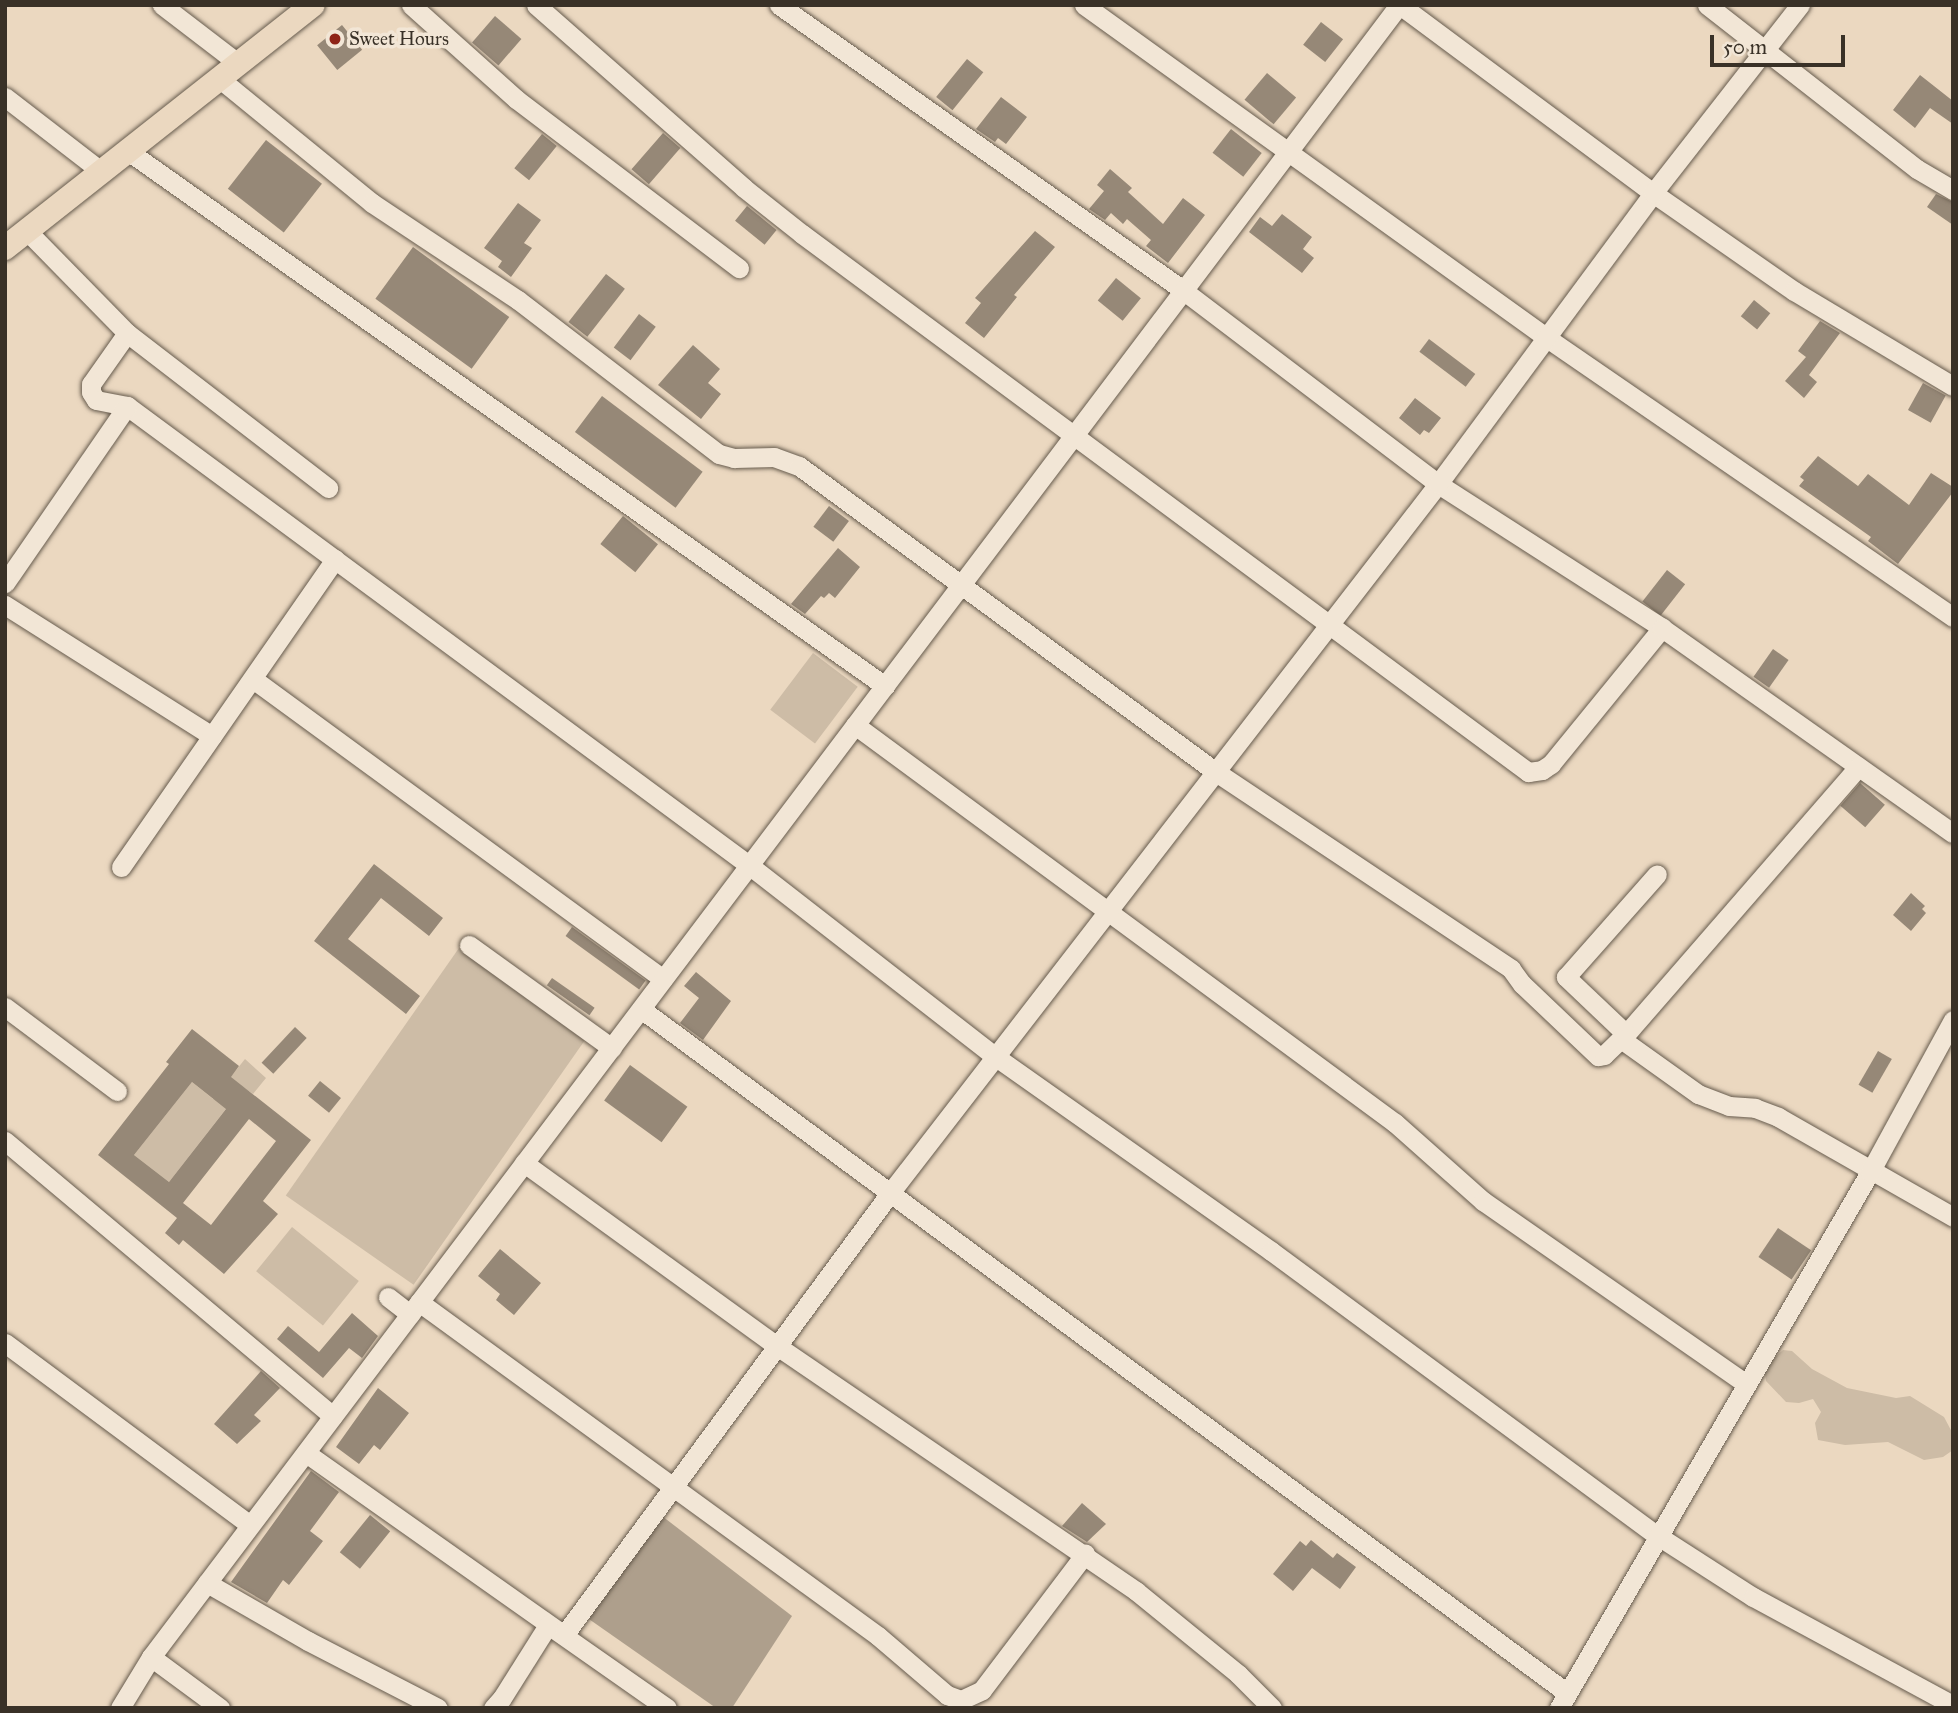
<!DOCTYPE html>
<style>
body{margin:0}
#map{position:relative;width:1958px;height:1713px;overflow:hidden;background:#ebd8c0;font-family:"IM FELL Great Primer",serif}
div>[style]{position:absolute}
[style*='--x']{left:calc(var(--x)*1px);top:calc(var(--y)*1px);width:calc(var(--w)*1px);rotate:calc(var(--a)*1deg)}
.green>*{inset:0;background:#cdbca6;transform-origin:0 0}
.water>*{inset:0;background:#ae9f8c}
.building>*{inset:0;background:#968877;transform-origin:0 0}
.roads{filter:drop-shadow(0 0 2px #665b4d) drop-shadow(0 0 2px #665b4d)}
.minor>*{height:19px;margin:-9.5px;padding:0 9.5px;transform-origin:9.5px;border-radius:9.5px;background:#f2e6d6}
.major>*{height:24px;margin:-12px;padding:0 12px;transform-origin:12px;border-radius:12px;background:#ebd8c0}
.dots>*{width:19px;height:19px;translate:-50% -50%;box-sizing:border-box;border:4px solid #f2e6d6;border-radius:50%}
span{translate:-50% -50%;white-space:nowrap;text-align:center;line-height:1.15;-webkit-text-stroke:7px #f2e6d6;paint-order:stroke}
.poi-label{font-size:19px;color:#393127}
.left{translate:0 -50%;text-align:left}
.frame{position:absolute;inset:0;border:7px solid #393127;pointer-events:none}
.scale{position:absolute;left:1710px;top:35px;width:135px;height:32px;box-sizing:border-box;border:4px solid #393127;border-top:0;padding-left:9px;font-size:21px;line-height:24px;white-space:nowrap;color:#393127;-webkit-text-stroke:5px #f2e6d6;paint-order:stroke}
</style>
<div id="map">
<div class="green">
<div style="left:813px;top:653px;width:56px;height:71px;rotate:37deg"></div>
<div style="left:459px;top:948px;width:156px;height:302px;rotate:35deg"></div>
<div style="clip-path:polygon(245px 1059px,266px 1078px,253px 1094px,243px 1087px,169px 1182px,134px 1155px,192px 1082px,213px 1099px)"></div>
<div style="left:292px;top:1227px;width:86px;height:57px;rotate:39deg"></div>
<div style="clip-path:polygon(1783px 1350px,1792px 1351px,1812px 1369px,1847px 1388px,1896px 1398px,1910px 1396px,1944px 1417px,1953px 1434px,1953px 1450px,1943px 1457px,1924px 1460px,1888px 1442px,1845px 1445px,1818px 1440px,1815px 1423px,1821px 1412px,1813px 1399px,1799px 1403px,1786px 1402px,1766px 1381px,1765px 1373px,1772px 1360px)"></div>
</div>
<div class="water">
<div style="clip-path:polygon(662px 1516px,792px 1616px,732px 1708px,716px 1708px,586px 1617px)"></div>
</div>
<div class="building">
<div style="left:495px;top:16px;width:35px;height:35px;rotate:41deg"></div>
<div style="left:1321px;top:22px;width:28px;height:29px;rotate:38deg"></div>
<div style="left:342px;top:25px;width:32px;height:32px;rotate:51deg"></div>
<div style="left:967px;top:59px;width:21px;height:49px;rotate:39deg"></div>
<div style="left:1267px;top:73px;width:38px;height:35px;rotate:40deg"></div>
<div style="clip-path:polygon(1920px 75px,1953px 101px,1953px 124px,1930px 108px,1915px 128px,1893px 110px)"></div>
<div style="clip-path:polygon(1001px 97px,1027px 117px,1006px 144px,998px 138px,995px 142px,976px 129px)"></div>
<div style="left:1231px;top:129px;width:39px;height:30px;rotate:38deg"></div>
<div style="left:663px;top:133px;width:23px;height:48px;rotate:41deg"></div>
<div style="left:542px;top:134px;width:19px;height:44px;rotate:39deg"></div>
<div style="left:266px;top:140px;width:71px;height:62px;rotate:38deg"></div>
<div style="clip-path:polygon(1110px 169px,1132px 188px,1128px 192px,1163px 224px,1183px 198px,1205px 215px,1168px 263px,1146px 246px,1151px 240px,1127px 219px,1123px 224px,1111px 213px,1105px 220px,1089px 209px,1104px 191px,1097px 185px)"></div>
<div style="clip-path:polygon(1936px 194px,1953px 202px,1953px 225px,1927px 207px)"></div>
<div style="clip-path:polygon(518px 203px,541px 220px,524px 243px,532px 248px,511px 277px,498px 267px,502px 261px,484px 248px)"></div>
<div style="left:747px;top:206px;width:38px;height:19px;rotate:39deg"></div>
<div style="clip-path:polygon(1282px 214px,1312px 237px,1303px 249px,1314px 258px,1302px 273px,1249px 232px,1260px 217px,1272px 226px)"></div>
<div style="clip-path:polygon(1035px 231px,1055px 247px,1014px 295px,1017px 297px,984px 338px,965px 323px,981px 303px,975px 298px)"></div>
<div style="left:413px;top:247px;width:119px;height:64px;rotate:36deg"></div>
<div style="left:606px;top:274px;width:24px;height:61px;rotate:38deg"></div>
<div style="left:1116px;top:278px;width:32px;height:29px;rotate:39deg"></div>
<div style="left:1754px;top:300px;width:21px;height:21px;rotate:39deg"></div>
<div style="left:639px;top:314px;width:21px;height:42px;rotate:37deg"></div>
<div style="clip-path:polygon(1820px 321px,1840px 333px,1809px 375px,1817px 382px,1804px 398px,1785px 381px,1806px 357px,1798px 351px)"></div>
<div style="left:1429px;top:339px;width:58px;height:16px;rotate:37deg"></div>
<div style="clip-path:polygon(693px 345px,720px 369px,708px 383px,721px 394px,701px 419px,658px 385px)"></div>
<div style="left:1923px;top:383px;width:26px;height:31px;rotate:29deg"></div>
<div style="left:602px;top:396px;width:126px;height:45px;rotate:37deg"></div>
<div style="clip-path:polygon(1415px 398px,1441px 418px,1429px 433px,1424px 430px,1420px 435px,1399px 418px)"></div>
<div style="clip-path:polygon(1818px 456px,1858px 486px,1868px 474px,1909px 505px,1931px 473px,1953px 487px,1953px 492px,1898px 564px,1868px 541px,1871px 537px,1799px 486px,1804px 480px,1800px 477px)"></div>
<div style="left:829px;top:506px;width:25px;height:26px;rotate:37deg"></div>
<div style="left:623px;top:516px;width:45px;height:36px;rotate:39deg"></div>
<div style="clip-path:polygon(838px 548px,860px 567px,835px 598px,829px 593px,824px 598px,821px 596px,805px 614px,791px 604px)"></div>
<div style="left:1667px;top:570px;width:23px;height:40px;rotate:38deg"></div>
<div style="left:1773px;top:649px;width:19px;height:34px;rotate:35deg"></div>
<div style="left:1860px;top:783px;width:33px;height:30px;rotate:41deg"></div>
<div style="clip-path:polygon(374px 864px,443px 918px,429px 936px,381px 898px,348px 939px,420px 996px,406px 1014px,314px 941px)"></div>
<div style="clip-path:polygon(1911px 893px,1925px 906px,1922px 909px,1926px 913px,1911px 931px,1893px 915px)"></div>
<div style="left:572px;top:927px;width:91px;height:11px;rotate:36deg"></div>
<div style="clip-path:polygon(696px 972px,731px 1001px,703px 1040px,680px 1023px,699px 998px,684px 986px)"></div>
<div style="left:552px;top:978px;width:52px;height:9px;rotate:35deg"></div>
<div style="left:295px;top:1027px;width:16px;height:49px;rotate:43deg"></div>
<div style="clip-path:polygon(evenodd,192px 1029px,239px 1066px,231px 1077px,311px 1140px,263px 1201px,278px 1214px,224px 1274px,183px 1240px,179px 1245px,165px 1233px,177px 1218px,98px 1155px,169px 1064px,166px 1062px,192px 1029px,192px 1082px,226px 1109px,169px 1182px,134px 1155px,192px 1082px,192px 1029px,249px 1119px,276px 1141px,211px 1225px,183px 1203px,249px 1119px)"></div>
<div style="left:1878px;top:1051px;width:16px;height:39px;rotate:30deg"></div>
<div style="left:630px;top:1065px;width:71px;height:44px;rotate:36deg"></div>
<div style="left:320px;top:1081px;width:27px;height:19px;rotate:39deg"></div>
<div style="left:1778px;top:1228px;width:40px;height:35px;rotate:34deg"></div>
<div style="clip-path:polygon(500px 1249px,541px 1283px,514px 1315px,496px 1300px,500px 1294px,478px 1276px)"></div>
<div style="clip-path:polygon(352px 1313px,378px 1336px,362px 1358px,349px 1348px,323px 1378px,277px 1339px,288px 1326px,319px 1352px)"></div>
<div style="clip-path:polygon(261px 1371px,280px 1388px,254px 1415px,261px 1421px,237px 1444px,214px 1424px)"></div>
<div style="clip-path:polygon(378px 1388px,409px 1413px,380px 1450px,374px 1445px,359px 1464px,336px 1447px)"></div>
<div style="clip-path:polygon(311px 1471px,339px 1492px,310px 1531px,323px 1541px,289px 1585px,283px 1580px,267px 1603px,231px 1582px)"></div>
<div style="clip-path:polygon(1082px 1503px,1106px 1524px,1087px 1542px,1062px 1526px)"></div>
<div style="left:370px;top:1515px;width:26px;height:48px;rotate:39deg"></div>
<div style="clip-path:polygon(1311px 1540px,1333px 1558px,1337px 1553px,1356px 1567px,1340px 1589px,1312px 1568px,1293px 1591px,1273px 1574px,1300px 1541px,1306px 1546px)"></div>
</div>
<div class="roads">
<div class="minor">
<div style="--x:162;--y:5;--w:97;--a:37.5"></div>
<div style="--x:411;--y:5;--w:141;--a:41.8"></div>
<div style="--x:516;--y:99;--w:280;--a:37.2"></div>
<div style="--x:536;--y:5;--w:277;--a:41.3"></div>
<div style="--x:744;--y:188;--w:74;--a:38.4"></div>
<div style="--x:802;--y:234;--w:904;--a:36.54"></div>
<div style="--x:1528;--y:772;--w:14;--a:-8"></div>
<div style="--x:1542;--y:770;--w:11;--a:-34"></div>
<div style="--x:1551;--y:764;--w:176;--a:-50.8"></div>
<div style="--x:779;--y:5;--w:496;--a:35.2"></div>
<div style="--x:1184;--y:291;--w:319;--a:37.2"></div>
<div style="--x:1438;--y:484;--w:266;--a:32.7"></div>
<div style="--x:1662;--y:628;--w:356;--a:35.2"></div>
<div style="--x:1084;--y:5;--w:570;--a:35.72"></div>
<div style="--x:1547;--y:338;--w:493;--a:34.5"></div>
<div style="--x:1400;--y:5;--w:315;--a:36.6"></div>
<div style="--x:1653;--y:193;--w:172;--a:34.8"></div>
<div style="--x:1794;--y:291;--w:185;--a:30.9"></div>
<div style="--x:1707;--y:5;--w:266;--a:38"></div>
<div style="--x:1917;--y:169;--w:42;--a:30.3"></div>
<div style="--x:220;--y:79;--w:196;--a:39.2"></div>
<div style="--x:372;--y:203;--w:175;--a:33.6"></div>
<div style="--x:518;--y:300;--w:253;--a:37.5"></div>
<div style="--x:719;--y:454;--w:16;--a:15"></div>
<div style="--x:734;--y:458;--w:40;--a:-1.4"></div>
<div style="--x:774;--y:457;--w:27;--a:20"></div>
<div style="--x:799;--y:466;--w:517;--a:36.27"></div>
<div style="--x:1216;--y:772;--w:355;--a:33.7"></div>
<div style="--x:1511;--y:969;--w:19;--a:54"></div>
<div style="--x:1522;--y:984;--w:105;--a:43.5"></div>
<div style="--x:1598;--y:1056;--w:6;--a:-9"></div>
<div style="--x:1604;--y:1055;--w:30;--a:-44"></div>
<div style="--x:1626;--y:1034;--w:354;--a:-49"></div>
<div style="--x:5;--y:97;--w:123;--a:37.7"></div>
<div style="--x:128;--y:151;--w:927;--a:35.25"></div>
<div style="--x:27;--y:231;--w:143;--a:45.6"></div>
<div style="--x:127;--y:333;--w:254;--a:37.6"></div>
<div style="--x:127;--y:333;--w:62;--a:125.2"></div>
<div style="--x:91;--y:384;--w:8;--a:90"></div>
<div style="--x:91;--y:392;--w:9;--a:58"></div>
<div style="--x:96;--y:400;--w:32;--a:11"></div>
<div style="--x:127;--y:406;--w:773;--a:36.43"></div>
<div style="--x:749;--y:865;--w:313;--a:37.9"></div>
<div style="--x:996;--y:1057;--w:337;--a:35.2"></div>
<div style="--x:1271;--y:1251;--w:481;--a:36.4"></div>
<div style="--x:1658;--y:1536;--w:113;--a:32.7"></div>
<div style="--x:1753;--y:1597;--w:227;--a:28.4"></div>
<div style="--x:5;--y:583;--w:215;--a:-55.4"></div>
<div style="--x:5;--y:605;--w:245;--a:32.3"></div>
<div style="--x:253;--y:679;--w:508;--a:36.19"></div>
<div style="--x:855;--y:725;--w:671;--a:36.39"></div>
<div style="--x:1395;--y:1123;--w:118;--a:41.6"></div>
<div style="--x:1483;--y:1201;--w:320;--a:34.8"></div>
<div style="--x:121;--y:867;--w:375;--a:-55.2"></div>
<div style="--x:469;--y:945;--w:176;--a:35.8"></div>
<div style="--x:5;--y:1007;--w:140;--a:36.9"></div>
<div style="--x:641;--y:1009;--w:1151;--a:36.45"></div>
<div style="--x:1626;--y:1034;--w:83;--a:-136.5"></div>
<div style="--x:1566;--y:977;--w:137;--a:-48.5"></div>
<div style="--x:1621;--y:1039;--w:95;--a:35.5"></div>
<div style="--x:1698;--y:1094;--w:33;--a:21"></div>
<div style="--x:1729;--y:1106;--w:26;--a:4"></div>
<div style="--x:1755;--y:1108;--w:25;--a:21"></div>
<div style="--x:1778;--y:1117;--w:202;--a:29.7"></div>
<div style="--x:5;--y:1141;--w:428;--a:40"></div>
<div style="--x:524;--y:1163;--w:312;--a:35.9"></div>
<div style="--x:777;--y:1346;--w:435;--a:34.3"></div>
<div style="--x:1136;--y:1591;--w:132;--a:39.1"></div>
<div style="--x:1238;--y:1674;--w:48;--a:45"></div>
<div style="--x:388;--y:1297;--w:28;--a:38"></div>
<div style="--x:419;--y:1302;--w:568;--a:36.04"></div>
<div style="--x:878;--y:1636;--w:91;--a:40.5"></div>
<div style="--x:947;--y:1695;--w:15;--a:20"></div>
<div style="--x:961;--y:1700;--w:23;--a:-25"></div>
<div style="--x:982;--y:1690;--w:171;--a:-52.9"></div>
<div style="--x:5;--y:1343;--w:305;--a:36.6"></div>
<div style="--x:306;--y:1453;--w:316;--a:35.2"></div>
<div style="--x:207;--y:1583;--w:116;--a:29.9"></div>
<div style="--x:308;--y:1641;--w:146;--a:27.3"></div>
<div style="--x:554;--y:1629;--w:138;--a:35"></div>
<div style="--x:564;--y:1635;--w:549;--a:-53.59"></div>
<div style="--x:890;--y:1193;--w:896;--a:-52.3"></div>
<div style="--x:1438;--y:484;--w:362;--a:-53.5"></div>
<div style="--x:1653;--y:193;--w:239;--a:-52"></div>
<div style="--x:151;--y:1657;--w:86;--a:36.5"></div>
<div style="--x:120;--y:1708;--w:60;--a:-58.7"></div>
<div style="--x:151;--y:1657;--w:2070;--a:-52.93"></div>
<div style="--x:493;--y:1708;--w:13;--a:-48"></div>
<div style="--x:502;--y:1698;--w:86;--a:-57.8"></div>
<div style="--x:1559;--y:1708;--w:620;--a:-59.88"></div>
<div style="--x:1870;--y:1172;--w:173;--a:-61.4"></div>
</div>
<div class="major">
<div style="--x:5;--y:248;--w:392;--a:-38.3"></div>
</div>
</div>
<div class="dots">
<div style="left:335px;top:39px;background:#8f2418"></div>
</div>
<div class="poi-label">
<span class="left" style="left:349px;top:39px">Sweet Hours</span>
</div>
<div class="frame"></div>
<div class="scale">50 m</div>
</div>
